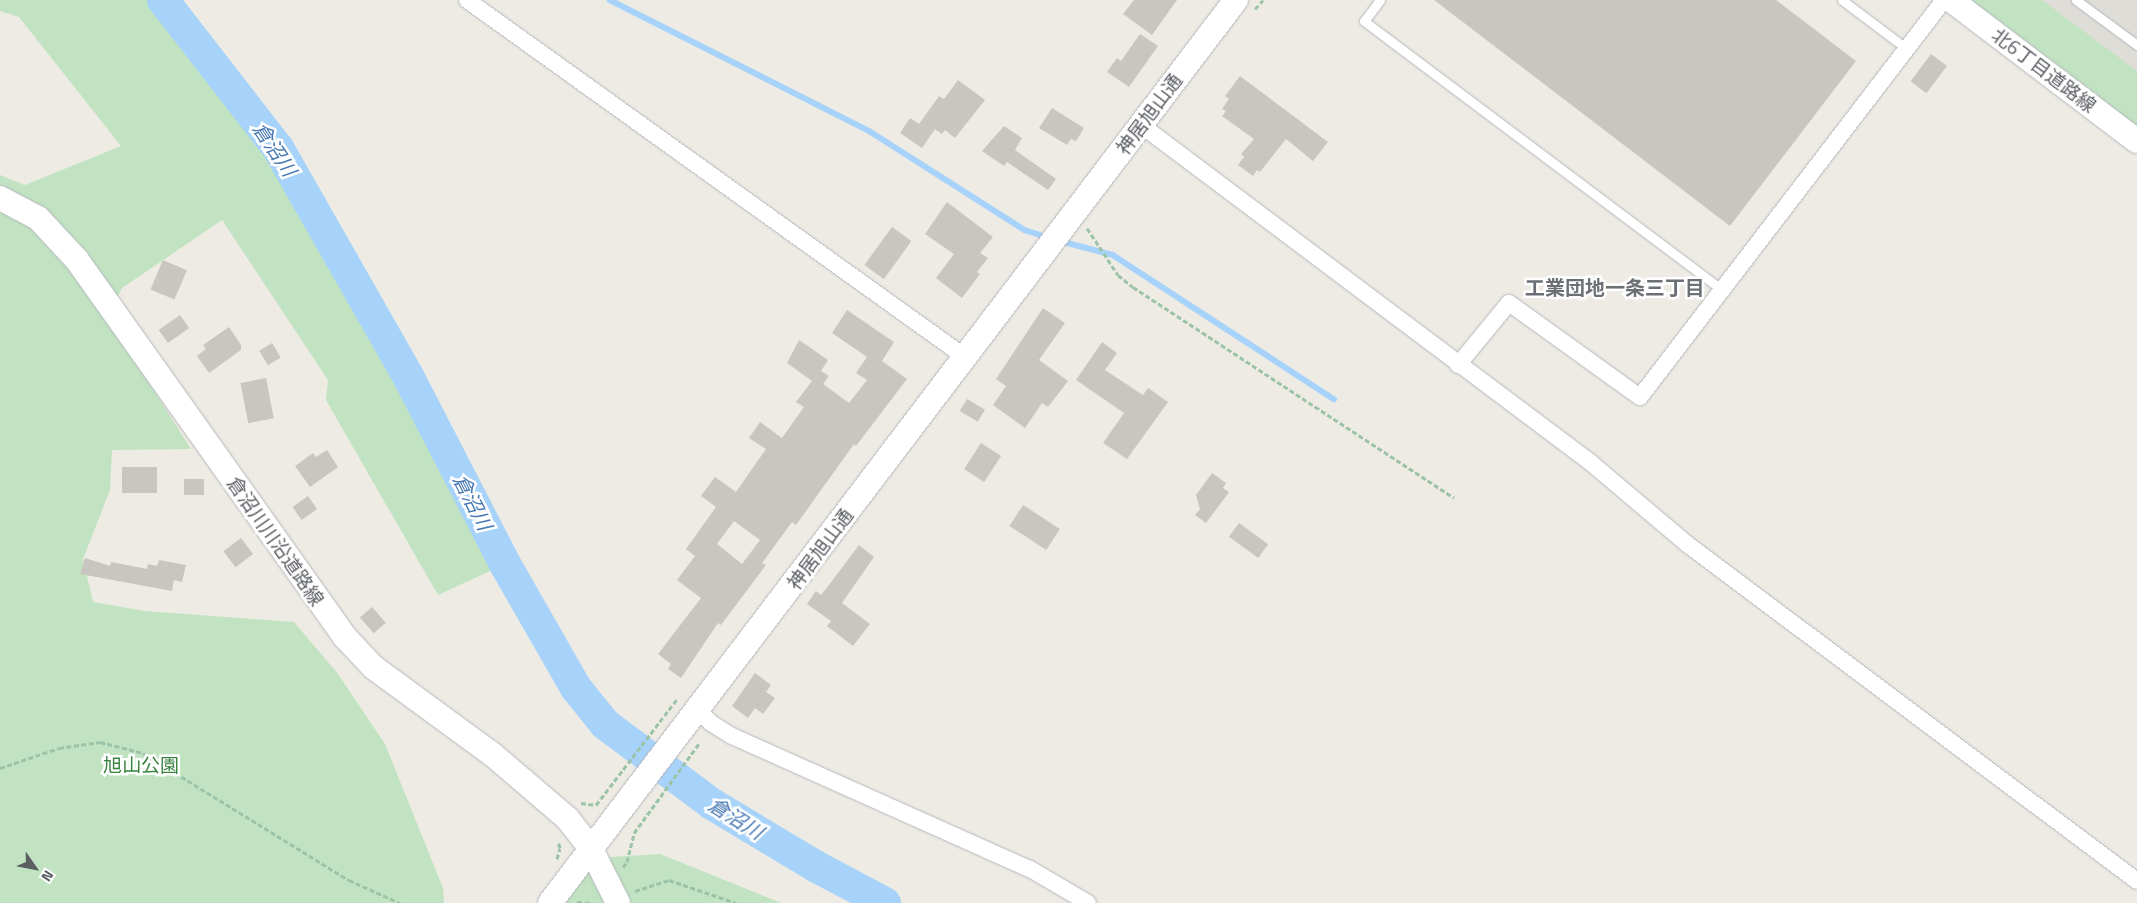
<!DOCTYPE html>
<meta charset="utf-8">
<style>
body{margin:0}
#map{position:relative;width:2137px;height:903px;overflow:hidden;background:#edebe3;font-family:"Titillium Web","Noto Sans JP",sans-serif}
div>[style]{position:absolute}
[style*='--x']{left:calc(var(--x)*1px);top:calc(var(--y)*1px);width:calc(var(--w)*1px);rotate:calc(var(--a)*1deg)}
.industrial>*{inset:0;background:#dfddd8}
.green>*{inset:0;background:#c1e3c2}
.stream>*{height:5.5px;margin:-2.75px;padding:0 2.75px;transform-origin:2.75px;border-radius:2.75px;background:#a7d3fa}
.river>*{height:32px;margin:-16px;padding:0 16px;transform-origin:16px;border-radius:16px;background:#a7d3fa}
.building>*{inset:0;background:#c8c6c0;transform-origin:0 0}
.path>*{height:3px;margin-top:-1.5px;transform-origin:0;background:repeating-linear-gradient(90deg,#9bc3a8 0 5px,transparent 0 7.5px)}
.roads{filter:drop-shadow(0 0 1px #b6b8bd) drop-shadow(0 0 1px #b6b8bd)}
.lane>*{height:9px;margin:-4.5px;padding:0 4.5px;transform-origin:4.5px;border-radius:4.5px;background:#fff}
.street>*{height:16px;margin:-8px;padding:0 8px;transform-origin:8px;border-radius:8px;background:#fff}
.secondary>*{height:24px;margin:-12px;padding:0 12px;transform-origin:12px;border-radius:12px;background:#fff}
span{translate:-50% -50%;white-space:nowrap;text-align:center;line-height:1.15;-webkit-text-stroke:5px #fff;paint-order:stroke}
.street-label{font-size:19px;color:#5b5e63}
.park-label{font-size:19px;color:#3a8340}
.water-label{font-size:20px;color:#4879b3;font-style:italic}
.neighbourhood-label{font-size:20px;color:#6c7075;font-weight:700}
.north{position:absolute;left:10px;top:843px;width:50px;height:50px;-webkit-text-stroke:4px #fff;paint-order:stroke;rotate:123deg;font-size:14px;font-weight:700;line-height:20px;text-align:center;color:#5b5e63}
.north::after{content:'';display:block;margin:auto;width:18px;height:22px;background:#5b5e63;clip-path:polygon(50% 0,100% 100%,50% 72%,0 100%)}
</style>
<div id="map">
<div class="industrial">
<div style="clip-path:polygon(1991px 0,2137px 0,2137px 110px)"></div>
</div>
<div class="green">
<div style="clip-path:polygon(0 0,163px 0,278px 148px,408px 376px,505px 564px,438px 595px,326px 400px,328px 380px,222px 220px,122px 288px,107px 317px,191px 449px,112px 450px,110px 490px,83px 559px,93px 602px,145px 611px,294px 622px,338px 674px,385px 744px,443px 888px,444px 903px,0 903px,0 175px,25px 185px,121px 146px,19px 17px,0 11px)"></div>
<div style="clip-path:polygon(1971px 0,2042px 0,2137px 71px,2137px 127px)"></div>
<div style="clip-path:polygon(660px 854px,781px 903px,550px 903px,596px 858px)"></div>
</div>
<div class="stream">
<div style="--x:610;--y:0;--w:292;--a:26.8"></div>
<div style="--x:871;--y:132;--w:183;--a:32.5"></div>
<div style="--x:1025;--y:230;--w:25;--a:18"></div>
<div style="--x:1060;--y:241;--w:55;--a:14.8"></div>
<div style="--x:1113;--y:255;--w:264;--a:33.1"></div>
</div>
<div class="river">
<div style="--x:163;--y:0;--w:187;--a:52.2"></div>
<div style="--x:278;--y:148;--w:262;--a:60.3"></div>
<div style="--x:408;--y:376;--w:212;--a:62.7"></div>
<div style="--x:505;--y:564;--w:143;--a:60.2"></div>
<div style="--x:576;--y:688;--w:46;--a:51.1"></div>
<div style="--x:605;--y:724;--w:134;--a:36.8"></div>
<div style="--x:712;--y:804;--w:122;--a:31"></div>
<div style="--x:817;--y:867;--w:77;--a:27.9"></div>
</div>
<div class="building">
<div style="clip-path:polygon(1134px 0,1177px 0,1152px 35px,1123px 14px)"></div>
<div style="clip-path:polygon(1434px 0,1776px 0,1856px 61px,1730px 226px)"></div>
<div style="clip-path:polygon(1140px 34px,1158px 46px,1129px 87px,1107px 72px,1117px 58px,1121px 61px)"></div>
<div style="left:1931px;top:54px;width:20px;height:34px;rotate:37deg"></div>
<div style="clip-path:polygon(1240px 76px,1328px 142px,1313px 161px,1286px 139px,1260px 172px,1257px 170px,1253px 176px,1238px 165px,1244px 157px,1241px 154px,1254px 139px,1222px 116px,1226px 111px,1222px 109px,1229px 99px,1225px 96px)"></div>
<div style="clip-path:polygon(958px 80px,985px 100px,955px 138px,945px 130px,942px 134px,935px 129px,922px 148px,900px 133px,910px 118px,919px 124px,939px 96px,944px 99px)"></div>
<div style="clip-path:polygon(1052px 108px,1084px 128px,1076px 141px,1071px 139px,1067px 145px,1039px 128px)"></div>
<div style="clip-path:polygon(1004px 126px,1022px 138px,1015px 150px,1056px 179px,1048px 190px,1007px 162px,1004px 166px,982px 151px)"></div>
<div style="clip-path:polygon(947px 202px,993px 237px,980px 253px,988px 258px,977px 272px,980px 274px,962px 298px,936px 278px,954px 254px,925px 234px)"></div>
<div style="left:892px;top:227px;width:24px;height:47px;rotate:36deg"></div>
<div style="left:163px;top:260px;width:26px;height:32px;rotate:23deg"></div>
<div style="clip-path:polygon(1043px 308px,1065px 323px,1039px 360px,1068px 381px,1048px 407px,1042px 403px,1025px 428px,993px 405px,1006px 386px,996px 379px)"></div>
<div style="clip-path:polygon(evenodd,847px 310px,894px 342px,882px 361px,907px 379px,856px 446px,854px 444px,796px 525px,792px 522px,762px 563px,766px 565px,721px 625px,718px 623px,681px 678px,668px 669px,671px 664px,658px 654px,701px 598px,677px 580px,695px 556px,686px 549px,716px 507px,701px 496px,715px 477px,736px 492px,766px 449px,749px 438px,760px 422px,782px 438px,804px 407px,796px 402px,812px 381px,787px 363px,799px 340px,828px 360px,821px 371px,829px 376px,823px 384px,849px 403px,867px 380px,856px 373px,867px 357px,832px 333px,847px 310px,734px 521px,760px 540px,742px 564px,717px 544px,734px 521px)"></div>
<div style="left:180px;top:315px;width:16px;height:26px;rotate:55deg"></div>
<div style="clip-path:polygon(229px 327px,241px 345px,241px 350px,209px 373px,197px 356px,206px 349px,203px 345px)"></div>
<div style="clip-path:polygon(1102px 342px,1117px 353px,1105px 370px,1143px 395px,1148px 388px,1168px 402px,1127px 459px,1103px 443px,1124px 413px,1076px 380px)"></div>
<div style="left:272px;top:343px;width:17px;height:15px;rotate:59deg"></div>
<div style="left:266px;top:378px;width:41px;height:26px;rotate:79deg"></div>
<div style="left:967px;top:399px;width:21px;height:14px;rotate:31deg"></div>
<div style="left:981px;top:443px;width:24px;height:31px;rotate:33deg"></div>
<div style="clip-path:polygon(327px 450px,338px 467px,310px 487px,295px 466px,313px 453px,316px 457px)"></div>
<div style="left:122px;top:467px;width:35px;height:26px"></div>
<div style="clip-path:polygon(1212px 473px,1226px 483px,1223px 488px,1229px 492px,1206px 523px,1195px 515px,1200px 509px,1196px 495px)"></div>
<div style="left:184px;top:479px;width:20px;height:16px"></div>
<div style="left:308px;top:496px;width:16px;height:19px;rotate:55deg"></div>
<div style="left:1023px;top:505px;width:44px;height:25px;rotate:33deg"></div>
<div style="left:1239px;top:523px;width:36px;height:17px;rotate:36deg"></div>
<div style="left:241px;top:538px;width:20px;height:22px;rotate:53deg"></div>
<div style="clip-path:polygon(859px 545px,874px 557px,842px 603px,870px 624px,853px 646px,827px 626px,831px 621px,807px 604px,816px 591px,821px 595px,829px 585px)"></div>
<div style="clip-path:polygon(85px 558px,110px 566px,111px 562px,147px 569px,148px 564px,157px 566px,159px 560px,186px 565px,182px 582px,174px 580px,172px 591px,80px 574px)"></div>
<div style="left:372px;top:607px;width:21px;height:16px;rotate:49deg"></div>
<div style="clip-path:polygon(755px 673px,771px 685px,766px 692px,775px 698px,763px 714px,755px 708px,748px 718px,732px 706px)"></div>
</div>
<div class="path">
<div style="--x:1255;--y:9;--w:12;--a:-48"></div>
<div style="--x:1087;--y:228;--w:56;--a:56.6"></div>
<div style="--x:1118;--y:275;--w:19;--a:39"></div>
<div style="--x:1133;--y:287;--w:384;--a:33.3"></div>
<div style="--x:0;--y:768;--w:62;--a:-18.7"></div>
<div style="--x:59;--y:748;--w:41;--a:-8.3"></div>
<div style="--x:100;--y:742;--w:44;--a:14.3"></div>
<div style="--x:143;--y:753;--w:242;--a:31.7"></div>
<div style="--x:349;--y:880;--w:56;--a:24.3"></div>
<div style="--x:581;--y:803;--w:15;--a:8"></div>
<div style="--x:596;--y:805;--w:133;--a:-52.6"></div>
<div style="--x:557;--y:859;--w:11;--a:-75"></div>
<div style="--x:560;--y:848;--w:7;--a:-106"></div>
<div style="--x:623;--y:867;--w:6;--a:-51"></div>
<div style="--x:627;--y:862;--w:30;--a:-76"></div>
<div style="--x:634;--y:833;--w:112;--a:-54"></div>
<div style="--x:635;--y:891;--w:36;--a:-18"></div>
<div style="--x:669;--y:880;--w:71;--a:18.9"></div>
<div style="--x:577;--y:902;--w:14;--a:4"></div>
</div>
<div class="roads">
<div class="lane">
<div style="--x:1380;--y:0;--w:26;--a:127"></div>
<div style="--x:1364;--y:21;--w:448;--a:36.9"></div>
<div style="--x:1842;--y:0;--w:81;--a:37"></div>
<div style="--x:2076;--y:0;--w:76;--a:36.4"></div>
</div>
<div class="street">
<div style="--x:467;--y:0;--w:613;--a:35.64"></div>
<div style="--x:1141;--y:125;--w:561;--a:36.89"></div>
<div style="--x:1590;--y:462;--w:127;--a:40.2"></div>
<div style="--x:1687;--y:544;--w:562;--a:36.83"></div>
<div style="--x:1458;--y:365;--w:80;--a:-50.6"></div>
<div style="--x:1509;--y:303;--w:161;--a:35.7"></div>
<div style="--x:1640;--y:397;--w:500;--a:-52.56"></div>
<div style="--x:698;--y:710;--w:18;--a:45"></div>
<div style="--x:711;--y:723;--w:25;--a:32"></div>
<div style="--x:732;--y:736;--w:326;--a:24.1"></div>
<div style="--x:1030;--y:869;--w:67;--a:30.4"></div>
</div>
<div class="secondary">
<div style="--x:1951;--y:0;--w:233;--a:37.2"></div>
<div style="--x:0;--y:198;--w:43;--a:27.8"></div>
<div style="--x:38;--y:218;--w:57;--a:47.1"></div>
<div style="--x:77;--y:260;--w:461;--a:54.6"></div>
<div style="--x:344;--y:636;--w:42;--a:46.9"></div>
<div style="--x:373;--y:667;--w:147;--a:36.2"></div>
<div style="--x:492;--y:754;--w:99;--a:40.5"></div>
<div style="--x:567;--y:818;--w:39;--a:52"></div>
<div style="--x:591;--y:849;--w:60;--a:63.4"></div>
<div style="--x:550;--y:903;--w:1134;--a:-52.78"></div>
</div>
</div>
<div class="street-label">
<span style="left:2044px;top:70px;rotate:37deg">北6丁目道路線</span>
<span style="left:1149px;top:114px;rotate:-53deg">神居旭山通</span>
<span style="left:276px;top:541px;rotate:55deg">倉沼川川沿道路線</span>
<span style="left:820px;top:549px;rotate:-53deg">神居旭山通</span>
</div>
<div class="park-label">
<span style="left:141px;top:765px">旭山公園</span>
</div>
<div class="water-label">
<span style="left:275px;top:149px;rotate:56deg">倉沼川</span>
<span style="left:473px;top:502px;rotate:63deg">倉沼川</span>
<span style="left:736px;top:818px;rotate:32deg">倉沼川</span>
</div>
<div class="neighbourhood-label">
<span style="left:1615px;top:287px">工業団地一条三丁目</span>
</div>
<div class="north">N</div>
</div>
